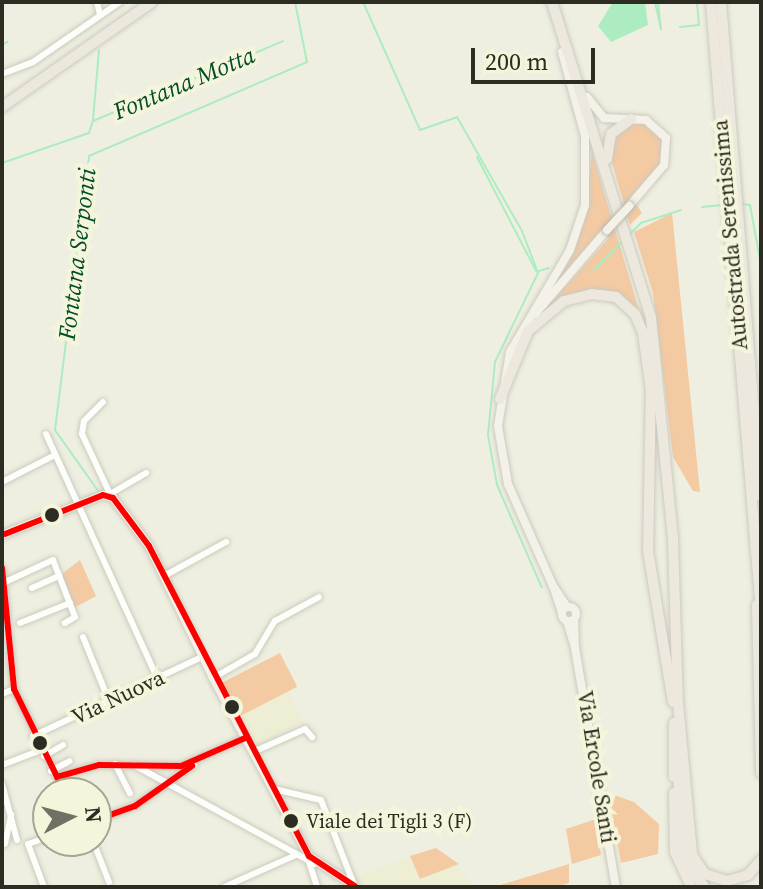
<!DOCTYPE html>
<style>
body{margin:0}
#map{position:relative;width:763px;height:889px;overflow:hidden;background:#efefe1;font-family:"Source Serif 4",serif}
div>[style]{position:absolute}
[style*='--x']{left:calc(var(--x)*1px);top:calc(var(--y)*1px);width:calc(var(--w)*1px);rotate:calc(var(--a)*1deg)}
.built>*{inset:0;background:#eeeed5;transform-origin:0 0}
.green>*{inset:0;background:#f4caa3;transform-origin:0 0}
.water>*{inset:0;background:#acecc0}
.stream>*{height:2px;margin:-1px;padding:0 1px;transform-origin:1px;border-radius:1px;background:#acecc0}
.roads{filter:drop-shadow(0 0 2px #cacabf) drop-shadow(0 0 2px #cacabf)}
.minor>*{height:6px;margin:-3px;padding:0 3px;transform-origin:3px;border-radius:3px;background:#fdfdfa}
.major>*{height:8px;margin:-4px;padding:0 4px;transform-origin:4px;border-radius:4px;background:#f4f1e9}
.major>.ring{margin:-4px;padding:0;box-sizing:content-box;background:none;border:8px solid #f4f1e9;border-radius:50%}
.highway>*{height:10px;margin:-5px;padding:0 5px;transform-origin:5px;border-radius:5px;background:#ede8de}
.bridges{filter:drop-shadow(0 0 2px #bfbaa9) drop-shadow(0 0 2px #bfbaa9)}
.major-bridge>*{height:8px;margin:-4px;padding:0 4px;transform-origin:4px;border-radius:4px;background:#f4f1e9}
.bus-1>*{height:6px;margin:-3px;padding:0 3px;transform-origin:3px;border-radius:3px;background:#f00}
.dots>*{width:22px;height:22px;translate:-50% -50%;box-sizing:border-box;border:4px solid #f5f5db;border-radius:50%}
span{translate:-50% -50%;white-space:nowrap;text-align:center;line-height:1.15;-webkit-text-stroke:8px #f5f5db;paint-order:stroke}
.bus-label{font-size:20px;color:#2c2c22}
.left{translate:0 -50%;text-align:left}
.street-label{font-size:22px;color:#2c2c22}
.water-label{font-size:24px;color:#004c2a;font-style:italic}
.frame{position:absolute;inset:0;border:4px solid #2c2c22;pointer-events:none}
.north{position:absolute;left:32px;top:777px;width:80px;height:80px;box-sizing:border-box;background:#f5f5db;border:2px solid #a5a591;border-radius:50%;rotate:84deg;font-size:22px;font-weight:700;line-height:32px;text-align:center;color:#2c2c22}
.north::after{content:'';display:block;margin:auto;width:28px;height:36px;background:#707065;clip-path:polygon(50% 0,100% 100%,50% 72%,0 100%)}
.scale{position:absolute;left:471px;top:48px;width:124px;height:36px;box-sizing:border-box;border:4px solid #2c2c22;border-top:0;padding-left:10px;font-size:24px;line-height:28px;white-space:nowrap;color:#2c2c22;-webkit-text-stroke:6px #f5f5db;paint-order:stroke}
</style>
<div id="map">
<div class="built">
<div style="left:288px;top:691px;width:34px;height:56px;rotate:63deg"></div>
<div style="clip-path:polygon(410px 856px,420px 879px,457px 864px,474px 887px,365px 887px,355px 877px)"></div>
</div>
<div class="green">
<div style="clip-path:polygon(632px 123px,648px 124px,662px 138px,663px 162px,632px 197px,642px 213px,630px 225px,611px 159px,614px 138px)"></div>
<div style="clip-path:polygon(592px 152px,641px 317px,628px 300px,595px 290px,539px 316px,609px 238px,602px 231px,548px 293px,584px 222px)"></div>
<div style="clip-path:polygon(672px 213px,700px 492px,693px 491px,673px 457px,653px 293px,634px 232px)"></div>
<div style="clip-path:polygon(80px 560px,96px 596px,72px 609px,59px 576px)"></div>
<div style="left:280px;top:653px;width:38px;height:67px;rotate:63deg"></div>
<div style="clip-path:polygon(614px 795px,634px 802px,659px 824px,658px 854px,621px 863px,610px 801px)"></div>
<div style="clip-path:polygon(596px 819px,601px 855px,572px 864px,566px 829px)"></div>
<div style="clip-path:polygon(436px 848px,459px 864px,420px 879px,410px 856px)"></div>
<div style="clip-path:polygon(569px 864px,569px 883px,556px 887px,494px 887px)"></div>
</div>
<div class="water">
<div style="clip-path:polygon(613px 2px,645px 2px,648px 25px,611px 42px,598px 26px)"></div>
</div>
<div class="stream">
<div style="--x:108;--y:2;--w:1;--a:0"></div>
<div style="--x:363;--y:2;--w:140;--a:66"></div>
<div style="--x:420;--y:130;--w:39;--a:-19"></div>
<div style="--x:457;--y:117;--w:131;--a:60.3"></div>
<div style="--x:522;--y:231;--w:45;--a:69.1"></div>
<div style="--x:538;--y:273;--w:99;--a:115.8"></div>
<div style="--x:495;--y:362;--w:73;--a:95.5"></div>
<div style="--x:488;--y:435;--w:51;--a:79.8"></div>
<div style="--x:497;--y:485;--w:112;--a:66.4"></div>
<div style="--x:655;--y:2;--w:28;--a:77"></div>
<div style="--x:658;--y:2;--w:27;--a:84"></div>
<div style="--x:680;--y:27;--w:19;--a:-6"></div>
<div style="--x:699;--y:25;--w:23;--a:-95"></div>
<div style="--x:2;--y:45;--w:6;--a:-31"></div>
<div style="--x:93;--y:120;--w:70;--a:-85.1"></div>
<div style="--x:477;--y:157;--w:128;--a:62.6"></div>
<div style="--x:2;--y:163;--w:92;--a:-19"></div>
<div style="--x:89;--y:133;--w:13;--a:-72"></div>
<div style="--x:93;--y:121;--w:206;--a:-22.8"></div>
<div style="--x:743;--y:204;--w:7;--a:8"></div>
<div style="--x:750;--y:205;--w:61;--a:79.6"></div>
<div style="--x:702;--y:207;--w:20;--a:-6"></div>
<div style="--x:630;--y:234;--w:16;--a:-45"></div>
<div style="--x:641;--y:223;--w:42;--a:-18"></div>
<div style="--x:594;--y:270;--w:40;--a:-45"></div>
<div style="--x:539;--y:271;--w:10;--a:-17"></div>
<div style="--x:99;--y:492;--w:76;--a:-125.4"></div>
<div style="--x:55;--y:430;--w:276;--a:-82.9"></div>
<div style="--x:89;--y:156;--w:237;--a:-23.3"></div>
<div style="--x:307;--y:62;--w:61;--a:-101.3"></div>
</div>
<div class="roads">
<div class="minor">
<div style="--x:97;--y:2;--w:13;--a:77"></div>
<div style="--x:2;--y:74;--w:33;--a:-21"></div>
<div style="--x:33;--y:62;--w:106;--a:-34.6"></div>
<div style="--x:103;--y:402;--w:27;--a:135"></div>
<div style="--x:84;--y:421;--w:13;--a:99"></div>
<div style="--x:82;--y:434;--w:66;--a:65"></div>
<div style="--x:110;--y:494;--w:42;--a:-30.3"></div>
<div style="--x:46;--y:434;--w:268;--a:65.5"></div>
<div style="--x:2;--y:482;--w:59;--a:-27"></div>
<div style="--x:2;--y:568;--w:122;--a:84.3"></div>
<div style="--x:14;--y:689;--w:116;--a:63.9"></div>
<div style="--x:164;--y:576;--w:71;--a:-28.7"></div>
<div style="--x:3;--y:583;--w:55;--a:-24.7"></div>
<div style="--x:53;--y:560;--w:61;--a:68.9"></div>
<div style="--x:75;--y:617;--w:12;--a:149"></div>
<div style="--x:32;--y:588;--w:30;--a:-24"></div>
<div style="--x:20;--y:623;--w:54;--a:-21.8"></div>
<div style="--x:83;--y:637;--w:69;--a:67.9"></div>
<div style="--x:213;--y:678;--w:48;--a:-29.7"></div>
<div style="--x:255;--y:654;--w:39;--a:-59"></div>
<div style="--x:275;--y:621;--w:50;--a:-28.6"></div>
<div style="--x:2;--y:694;--w:13;--a:-23"></div>
<div style="--x:33;--y:736;--w:187;--a:-25.1"></div>
<div style="--x:253;--y:752;--w:57;--a:-23.9"></div>
<div style="--x:305;--y:729;--w:11;--a:49"></div>
<div style="--x:44;--y:756;--w:22;--a:-30"></div>
<div style="--x:115;--y:764;--w:33;--a:63"></div>
<div style="--x:2;--y:765;--w:42;--a:-21"></div>
<div style="--x:134;--y:765;--w:206;--a:28.7"></div>
<div style="--x:51;--y:771;--w:21;--a:-28"></div>
<div style="--x:57;--y:777;--w:44;--a:-15.9"></div>
<div style="--x:99;--y:765;--w:82;--a:0.7"></div>
<div style="--x:181;--y:766;--w:70;--a:-23.6"></div>
<div style="--x:2;--y:784;--w:58;--a:75"></div>
<div style="--x:274;--y:789;--w:48;--a:13.2"></div>
<div style="--x:321;--y:800;--w:93;--a:68.7"></div>
<div style="--x:96;--y:820;--w:41;--a:-19.7"></div>
<div style="--x:135;--y:806;--w:72;--a:-34.8"></div>
<div style="--x:93;--y:841;--w:44;--a:68.7"></div>
<div style="--x:5;--y:844;--w:30;--a:-78"></div>
<div style="--x:28;--y:844;--w:46;--a:69.6"></div>
<div style="--x:28;--y:844;--w:21;--a:-19"></div>
<div style="--x:309;--y:862;--w:26;--a:72"></div>
<div style="--x:224;--y:887;--w:79;--a:-24"></div>
</div>
<div class="major">
<div style="--x:587;--y:97;--w:27;--a:51"></div>
<div style="--x:604;--y:118;--w:42;--a:2.7"></div>
<div style="--x:646;--y:120;--w:27;--a:42"></div>
<div style="--x:666;--y:138;--w:27;--a:94"></div>
<div style="--x:664;--y:165;--w:54;--a:130.5"></div>
<div style="--x:535;--y:314;--w:111;--a:-49.4"></div>
<div style="--x:2;--y:535;--w:109;--a:-21.6"></div>
<div style="--x:103;--y:495;--w:10;--a:17"></div>
<div style="--x:113;--y:498;--w:60;--a:53.1"></div>
<div style="--x:149;--y:546;--w:147;--a:64.1"></div>
<div style="--x:213;--y:678;--w:202;--a:61.7"></div>
<div style="--x:309;--y:856;--w:56;--a:33.4"></div>
<div style="--x:553;--y:586;--w:111;--a:-113.8"></div>
<div style="--x:508;--y:484;--w:59;--a:-99.8"></div>
<div style="--x:498;--y:426;--w:75;--a:-80.8"></div>
<div style="--x:510;--y:352;--w:118;--a:-59.5"></div>
<div style="--x:570;--y:250;--w:47;--a:-71.6"></div>
<div style="--x:585;--y:205;--w:69;--a:-90"></div>
<div style="--x:585;--y:136;--w:87;--a:-105.3"></div>
<div class="ring" style="left:562px;top:607px;width:6px;height:6px"></div>
<div style="--x:562;--y:613;--w:28;--a:-108"></div>
<div style="--x:553;--y:586;--w:25;--a:56"></div>
<div style="--x:567;--y:621;--w:28;--a:73"></div>
<div style="--x:575;--y:648;--w:28;--a:-92"></div>
<div style="--x:575;--y:648;--w:242;--a:80.3"></div>
</div>
<div class="highway">
<div style="--x:552;--y:2;--w:331;--a:72.6"></div>
<div style="--x:651;--y:318;--w:222;--a:84.3"></div>
<div style="--x:673;--y:539;--w:164;--a:88.3"></div>
<div style="--x:678;--y:703;--w:153;--a:84.7"></div>
<div style="--x:692;--y:855;--w:23;--a:56"></div>
<div style="--x:705;--y:874;--w:23;--a:18"></div>
<div style="--x:727;--y:881;--w:22;--a:-16"></div>
<div style="--x:748;--y:875;--w:20;--a:-49"></div>
<div style="--x:711;--y:2;--w:612;--a:85.31"></div>
<div style="--x:721;--y:2;--w:496;--a:85.4"></div>
<div style="--x:2;--y:107;--w:183;--a:-35"></div>
<div style="--x:607;--y:159;--w:25;--a:-81"></div>
<div style="--x:611;--y:134;--w:25;--a:-37"></div>
<div style="--x:651;--y:384;--w:167;--a:91"></div>
<div style="--x:648;--y:551;--w:153;--a:80.6"></div>
<div style="--x:500;--y:399;--w:74;--a:-67.6"></div>
<div style="--x:528;--y:331;--w:47;--a:-39.8"></div>
<div style="--x:564;--y:301;--w:29;--a:-14"></div>
<div style="--x:592;--y:294;--w:24;--a:7"></div>
<div style="--x:616;--y:297;--w:25;--a:42"></div>
<div style="--x:635;--y:314;--w:21;--a:67"></div>
<div style="--x:643;--y:333;--w:58;--a:82"></div>
<div style="--x:757;--y:605;--w:168;--a:88.6"></div>
<div style="--x:678;--y:770;--w:33;--a:87"></div>
<div style="--x:674;--y:777;--w:54;--a:-90"></div>
<div style="--x:674;--y:793;--w:59;--a:89"></div>
<div style="--x:675;--y:852;--w:38;--a:65"></div>
<div style="--x:680;--y:797;--w:61;--a:86.2"></div>
<div style="--x:684;--y:858;--w:35;--a:55"></div>
</div>
</div>
<div class="bridges">
<div class="major-bridge">
<div style="--x:607;--y:230;--w:33;--a:-47"></div>
</div>
</div>
<div class="bus-1">
<div style="--x:5;--y:534;--w:105;--a:-21.7"></div>
<div style="--x:103;--y:495;--w:10;--a:17"></div>
<div style="--x:113;--y:498;--w:60;--a:53.1"></div>
<div style="--x:149;--y:546;--w:349;--a:62.7"></div>
<div style="--x:309;--y:856;--w:56;--a:33.4"></div>
<div style="--x:2;--y:568;--w:122;--a:84.3"></div>
<div style="--x:14;--y:689;--w:116;--a:63.9"></div>
<div style="--x:57;--y:777;--w:44;--a:-15.9"></div>
<div style="--x:99;--y:765;--w:82;--a:0.7"></div>
<div style="--x:181;--y:766;--w:70;--a:-23.6"></div>
<div style="--x:96;--y:820;--w:41;--a:-19.7"></div>
<div style="--x:135;--y:806;--w:70;--a:-35.1"></div>
</div>
<div class="dots">
<div style="left:52px;top:515px;background:#2c2c22"></div>
<div style="left:232px;top:707px;background:#2c2c22"></div>
<div style="left:40px;top:743px;background:#2c2c22"></div>
<div style="left:291px;top:821px;background:#2c2c22"></div>
</div>
<div class="bus-label">
<span class="left" style="left:306px;top:821px">Viale dei Tigli 3 (F)</span>
</div>
<div class="street-label">
<span style="left:730px;top:235px;rotate:-95deg">Autostrada Serenissima</span>
<span style="left:118px;top:697px;rotate:-25deg">Via Nuova</span>
<span style="left:597px;top:767px;rotate:81deg">Via Ercole Santi</span>
</div>
<div class="water-label">
<span style="left:184px;top:83px;rotate:-23deg">Fontana Motta</span>
<span style="left:77px;top:254px;rotate:-83deg">Fontana Serponti</span>
</div>
<div class="frame"></div>
<div class="north">N</div>
<div class="scale">200 m</div>
</div>
